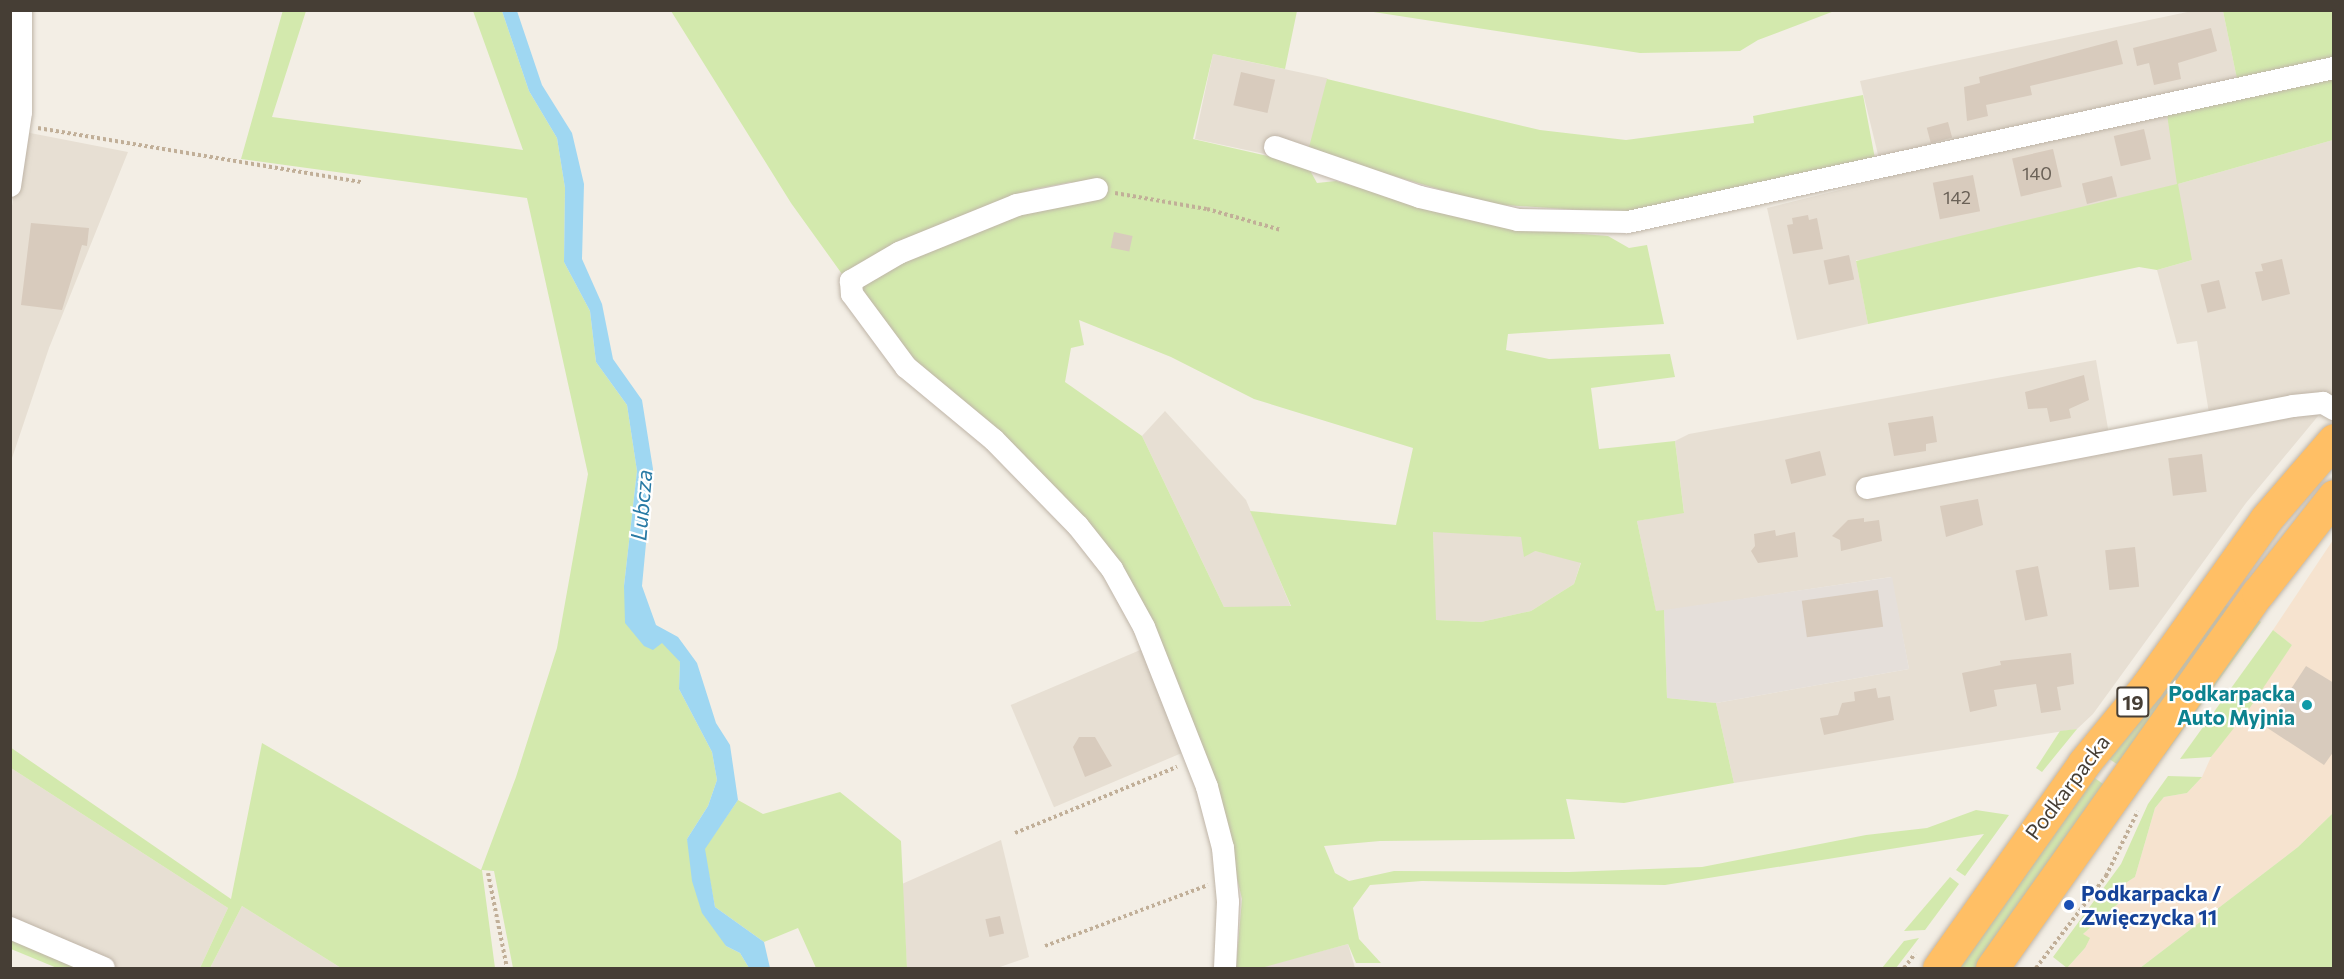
<!DOCTYPE html>
<meta charset="utf-8">
<style>
body{margin:0}
#map{position:relative;width:2344px;height:979px;overflow:hidden;background:#f3eee5;font-family:Commissioner,sans-serif}
div>[style]{position:absolute}
[style*='--x']{left:calc(var(--x)*1px);top:calc(var(--y)*1px);width:calc(var(--w)*1px);rotate:calc(var(--a)*1deg)}
.residential>*{inset:0;background:#e7dfd3;transform-origin:0 0}
.commercial>*{inset:0;background:#f6e3cf}
.industrial>*{inset:0;background:#e5dfda}
.green>*{inset:0;background:#d3e9ad;transform-origin:0 0}
.water>*{inset:0;background:#9fd7f2}
.building>*{inset:0;background:#d8cbbd;transform-origin:0 0}
.path>*{height:4px;margin-top:-2px;transform-origin:0;background:repeating-linear-gradient(90deg,#c1af98 0 3px,transparent 0 6px)}
.roads{filter:drop-shadow(0 0 2px #bfb5a8) drop-shadow(0 0 2px #bfb5a8)}
.minor>*{height:22px;margin:-11px;padding:0 11px;transform-origin:11px;border-radius:11px;background:#fff}
.highway>*{height:33px;margin:-16.5px;padding:0 16.5px;transform-origin:16.5px;border-radius:16.5px;background:#ffbf65}
.dots>*{width:16px;height:16px;translate:-50% -50%;box-sizing:border-box;border:3px solid #fff;border-radius:50%}
span{translate:-50% -50%;white-space:nowrap;text-align:center;line-height:1.15;-webkit-text-stroke:4.5px #fff;paint-order:stroke}
.number-label{font-size:18px;color:#6a6157}
.number-label span{-webkit-text-stroke-width:0}
.shield-label span{padding:2px 4px;background:#fff;border:2px solid;border-radius:4px;-webkit-text-stroke-width:0}
.shield-label{font-size:20px;color:#463e35;font-weight:700}
.culture-label{font-size:21px;color:#0d838f;font-weight:700}
.right{translate:-100% -50%;text-align:right}
.street-label{font-size:21px;color:#463e35}
.transit-label{font-size:21px;color:#164399;font-weight:700}
.left{translate:0 -50%;text-align:left}
.water-label{font-size:22px;color:#287aa5;font-style:italic}
.frame{position:absolute;inset:0;border:12px solid #463e35;pointer-events:none}
</style>
<div id="map">
<div class="residential">
<div style="clip-path:polygon(2192px 11px,2223px 11px,2237px 79px,2178px 184px,2333px 140px,2333px 398px,2246px 503px,2093px 714px,2077px 729px,1734px 783px,1716px 703px,1909px 669px,1891px 577px,1656px 612px,1637px 521px,1684px 512px,1675px 441px,1689px 434px,2096px 360px,2110px 440px,2210px 419px,2197px 341px,2177px 344px,2157px 270px,2192px 260px,1856px 260px,1868px 324px,1797px 340px,1767px 208px,1884px 179px,1860px 81px)"></div>
<div style="left:1213px;top:54px;width:117px;height:87px;rotate:12deg"></div>
<div style="clip-path:polygon(25px 132px,128px 152px,49px 348px,11px 461px,10px 217px)"></div>
<div style="clip-path:polygon(1165px 411px,1246px 500px,1291px 607px,1224px 607px,1142px 436px)"></div>
<div style="clip-path:polygon(1433px 531px,1521px 537px,1535px 551px,1581px 562px,1574px 584px,1531px 611px,1481px 622px,1435px 620px)"></div>
<div style="left:1145px;top:648px;width:111px;height:146px;rotate:67deg"></div>
<div style="clip-path:polygon(11px 768px,228px 908px,200px 968px,118px 968px,11px 921px)"></div>
<div style="clip-path:polygon(1001px 840px,1029px 957px,997px 968px,907px 968px,902px 884px)"></div>
<div style="clip-path:polygon(242px 906px,341px 968px,210px 968px)"></div>
<div style="clip-path:polygon(1348px 944px,1355px 968px,1261px 968px,1262px 967px)"></div>
</div>
<div class="commercial">
<div style="clip-path:polygon(2333px 540px,2333px 813px,2298px 847px,2140px 968px,2067px 968px,2085px 948px,2083px 934px,2120px 902px,2124px 884px,2135px 877px,2155px 808px,2164px 797px,2187px 793px,2202px 777px,2211px 757px,2292px 645px,2273px 630px)"></div>
</div>
<div class="industrial">
<div style="clip-path:polygon(1892px 577px,1909px 669px,1716px 703px,1667px 698px,1664px 610px)"></div>
</div>
<div class="green">
<div style="clip-path:polygon(283px 10px,306px 11px,272px 117px,523px 150px,473px 11px,502px 11px,529px 91px,557px 138px,565px 188px,564px 262px,590px 311px,596px 362px,627px 405px,637px 471px,624px 586px,680px 662px,679px 689px,712px 752px,717px 780px,708px 806px,687px 839px,726px 946px,740px 953px,749px 968px,513px 968px,494px 871px,482px 870px,495px 968px,341px 968px,242px 906px,210px 968px,200px 968px,228px 908px,11px 768px,10px 747px,231px 899px,262px 743px,481px 870px,516px 777px,557px 648px,588px 474px,527px 198px,241px 159px)"></div>
<div style="clip-path:polygon(1837px 10px,1758px 40px,1740px 51px,1640px 53px,1367px 11px)"></div>
<div style="clip-path:polygon(evenodd,671px 11px,1297px 11px,1285px 69px,1213px 54px,1193px 139px,1307px 165px,1317px 183px,1336px 181px,1469px 219px,1532px 230px,1608px 236px,1629px 248px,1647px 245px,1664px 324px,1508px 334px,1506px 350px,1549px 359px,1670px 354px,1675px 377px,1591px 388px,1599px 449px,1675px 441px,1684px 513px,1637px 521px,1656px 611px,1664px 610px,1667px 698px,1716px 703px,1734px 783px,1624px 803px,1566px 799px,1575px 839px,1380px 841px,1324px 846px,1335px 873px,1349px 881px,1394px 871px,1569px 872px,1702px 867px,1866px 835px,1927px 828px,1976px 810px,2009px 815px,1965px 876px,1956px 870px,1984px 834px,1665px 885px,1422px 881px,1370px 885px,1353px 908px,1359px 939px,1381px 963px,1356px 963px,1348px 944px,1261px 968px,1236px 968px,1242px 899px,1226px 832px,1122px 570px,910px 361px,859px 293px,866px 276px,1020px 208px,1075px 196px,1071px 182px,1034px 189px,842px 274px,791px 203px,671px 11px,1079px 320px,1171px 357px,1254px 399px,1413px 448px,1396px 525px,1250px 511px,1291px 606px,1224px 607px,1142px 436px,1065px 382px,1071px 348px,1084px 345px,1079px 320px,671px 11px,1433px 532px,1521px 537px,1524px 557px,1535px 551px,1581px 563px,1574px 584px,1531px 611px,1481px 622px,1436px 620px,1433px 532px)"></div>
<div style="clip-path:polygon(2223px 11px,2333px 11px,2333px 57px,2237px 79px)"></div>
<div style="clip-path:polygon(2333px 75px,2333px 140px,2178px 184px,2192px 260px,2157px 270px,2139px 267px,1868px 324px,1856px 261px,2177px 184px,2167px 114px)"></div>
<div style="clip-path:polygon(1327px 79px,1540px 130px,1626px 140px,1754px 123px,1753px 116px,1863px 95px,1876px 164px,1640px 214px,1490px 204px,1308px 151px)"></div>
<div style="clip-path:polygon(2232px 605px,2120px 766px,2103px 755px,2223px 606px)"></div>
<div style="left:2261px;top:622px;width:165px;height:12px;rotate:126deg"></div>
<div style="clip-path:polygon(2273px 630px,2292px 645px,2249px 709px,2211px 757px,2180px 759px)"></div>
<div style="clip-path:polygon(2077px 729px,2042px 772px,2036px 768px,2060px 731px)"></div>
<div style="clip-path:polygon(2089px 774px,2106px 786px,1975px 968px,1953px 968px)"></div>
<div style="clip-path:polygon(2168px 776px,2202px 777px,2187px 793px,2164px 797px,2155px 808px,2135px 877px,2124px 884px,2120px 902px,2083px 934px,2090px 938px,2085px 948px,2067px 968px,2053px 957px,2121px 864px,2148px 804px)"></div>
<div style="clip-path:polygon(840px 792px,901px 841px,907px 968px,816px 968px,798px 928px,764px 942px,715px 907px,704px 849px,738px 800px,763px 814px)"></div>
<div style="clip-path:polygon(2333px 813px,2333px 968px,2140px 968px,2298px 847px)"></div>
<div style="clip-path:polygon(1950px 877px,1959px 884px,1925px 930px,1904px 931px)"></div>
<div style="clip-path:polygon(10px 934px,86px 968px,57px 968px,11px 949px)"></div>
<div style="clip-path:polygon(1919px 938px,1896px 968px,1882px 968px,1904px 941px)"></div>
</div>
<div class="water">
<div style="clip-path:polygon(502px 11px,517px 11px,542px 85px,572px 133px,584px 184px,582px 259px,602px 304px,613px 359px,642px 400px,653px 469px,642px 586px,656px 625px,678px 637px,697px 663px,716px 723px,730px 745px,738px 800px,705px 849px,715px 907px,764px 942px,770px 968px,749px 968px,740px 953px,726px 946px,702px 913px,692px 881px,687px 839px,708px 806px,717px 780px,712px 752px,679px 689px,680px 662px,662px 643px,653px 650px,644px 646px,625px 623px,624px 586px,637px 471px,627px 405px,596px 362px,590px 311px,564px 262px,565px 188px,557px 138px,529px 91px)"></div>
</div>
<div class="building">
<div style="clip-path:polygon(2211px 28px,2217px 51px,2178px 63px,2181px 79px,2154px 85px,2149px 63px,2137px 66px,2133px 48px)"></div>
<div style="clip-path:polygon(2117px 40px,2123px 64px,2030px 86px,2032px 95px,1986px 105px,1988px 116px,1967px 121px,1964px 87px,1980px 83px,1979px 77px)"></div>
<div style="left:1241px;top:72px;width:35px;height:34px;rotate:13deg"></div>
<div style="left:1948px;top:122px;width:16px;height:22px;rotate:75deg"></div>
<div style="left:2144px;top:129px;width:31px;height:31px;rotate:77deg"></div>
<div style="left:2053px;top:149px;width:39px;height:42px;rotate:77deg"></div>
<div style="left:1973px;top:175px;width:37px;height:41px;rotate:79deg"></div>
<div style="left:2112px;top:176px;width:21px;height:31px;rotate:76deg"></div>
<div style="clip-path:polygon(1808px 215px,1809px 220px,1817px 218px,1823px 249px,1793px 254px,1787px 225px,1793px 224px,1792px 218px)"></div>
<div style="clip-path:polygon(31px 223px,89px 228px,87px 246px,82px 245px,62px 310px,21px 305px)"></div>
<div style="left:1114px;top:232px;width:19px;height:16px;rotate:12deg"></div>
<div style="left:1849px;top:255px;width:25px;height:26px;rotate:78deg"></div>
<div style="clip-path:polygon(2282px 259px,2290px 294px,2262px 301px,2255px 272px,2263px 271px,2261px 264px)"></div>
<div style="left:2219px;top:280px;width:29px;height:19px;rotate:76deg"></div>
<div style="clip-path:polygon(2084px 375px,2089px 400px,2069px 409px,2071px 418px,2050px 422px,2047px 408px,2028px 409px,2025px 392px)"></div>
<div style="clip-path:polygon(1933px 416px,1937px 442px,1926px 444px,1926px 451px,1894px 456px,1888px 423px)"></div>
<div style="left:1820px;top:451px;width:25px;height:36px;rotate:76deg"></div>
<div style="left:2202px;top:454px;width:38px;height:34px;rotate:83deg"></div>
<div style="clip-path:polygon(1978px 499px,1983px 525px,1946px 537px,1940px 506px)"></div>
<div style="clip-path:polygon(1864px 518px,1864px 522px,1879px 520px,1882px 541px,1841px 551px,1840px 540px,1832px 536px,1848px 520px)"></div>
<div style="clip-path:polygon(1775px 530px,1776px 536px,1795px 532px,1798px 557px,1758px 563px,1751px 551px,1755px 546px,1754px 534px)"></div>
<div style="left:2135px;top:547px;width:40px;height:30px;rotate:84deg"></div>
<div style="left:2038px;top:566px;width:51px;height:23px;rotate:79deg"></div>
<div style="left:1878px;top:590px;width:37px;height:77px;rotate:82deg"></div>
<div style="clip-path:polygon(2071px 653px,2074px 684px,2057px 687px,2061px 710px,2041px 713px,2036px 684px,1994px 690px,1997px 706px,1970px 712px,1962px 673px,2001px 665px,2000px 661px)"></div>
<div style="clip-path:polygon(2306px 666px,2334px 683px,2334px 751px,2324px 765px,2266px 727px)"></div>
<div style="clip-path:polygon(1876px 688px,1878px 698px,1890px 696px,1894px 720px,1824px 735px,1820px 718px,1838px 715px,1842px 703px,1855px 701px,1854px 692px)"></div>
<div style="clip-path:polygon(1079px 737px,1095px 737px,1112px 766px,1085px 777px,1073px 747px)"></div>
<div style="left:1000px;top:916px;width:18px;height:15px;rotate:77deg"></div>
</div>
<div class="path">
<div style="--x:38;--y:128;--w:328;--a:9.5"></div>
<div style="--x:1115;--y:193;--w:93;--a:9.9"></div>
<div style="--x:1207;--y:209;--w:77;--a:15.8"></div>
<div style="--x:1015;--y:833;--w:175;--a:-22.2"></div>
<div style="--x:488;--y:873;--w:97;--a:78.7"></div>
<div style="--x:1045;--y:946;--w:174;--a:-20.5"></div>
<div style="--x:1904;--y:968;--w:18;--a:-52"></div>
<div style="--x:2036;--y:968;--w:116;--a:-52.7"></div>
<div style="--x:2106;--y:876;--w:72;--a:-63.8"></div>
</div>
<div class="roads">
<div class="minor">
<div style="--x:1275;--y:147;--w:153;--a:19"></div>
<div style="--x:1420;--y:197;--w:101;--a:13.2"></div>
<div style="--x:1518;--y:220;--w:110;--a:1"></div>
<div style="--x:1628;--y:222;--w:723;--a:-12.31"></div>
<div style="--x:10;--y:186;--w:75;--a:-81.5"></div>
<div style="--x:21;--y:112;--w:102;--a:-90"></div>
<div style="--x:1097;--y:189;--w:82;--a:168.7"></div>
<div style="--x:1017;--y:205;--w:127;--a:157.9"></div>
<div style="--x:899;--y:253;--w:56;--a:149.7"></div>
<div style="--x:851;--y:281;--w:13;--a:86"></div>
<div style="--x:852;--y:294;--w:91;--a:53.5"></div>
<div style="--x:906;--y:367;--w:114;--a:39.7"></div>
<div style="--x:994;--y:440;--w:120;--a:45.7"></div>
<div style="--x:1078;--y:526;--w:55;--a:51.7"></div>
<div style="--x:1112;--y:569;--w:66;--a:61.1"></div>
<div style="--x:1144;--y:627;--w:172;--a:68.5"></div>
<div style="--x:1207;--y:787;--w:63;--a:75.3"></div>
<div style="--x:1223;--y:848;--w:54;--a:84.7"></div>
<div style="--x:1228;--y:902;--w:66;--a:92.6"></div>
<div style="--x:1867;--y:488;--w:434;--a:-10.9"></div>
<div style="--x:2293;--y:406;--w:30;--a:-6"></div>
<div style="--x:2323;--y:403;--w:13;--a:29"></div>
<div style="--x:10;--y:928;--w:102;--a:23.1"></div>
</div>
<div class="highway">
<div style="--x:1939;--y:968;--w:251;--a:-54.7"></div>
<div style="--x:2084;--y:763;--w:99;--a:-50.7"></div>
<div style="--x:2147;--y:686;--w:205;--a:-54.5"></div>
<div style="--x:2266;--y:519;--w:104;--a:-49.3"></div>
<div style="--x:1992;--y:968;--w:460;--a:-54.7"></div>
<div style="--x:2258;--y:593;--w:123;--a:-51.9"></div>
</div>
</div>
<div class="dots">
<div style="left:2307px;top:705px;background:#0f9aa8"></div>
<div style="left:2069px;top:905px;background:#1a4fb4"></div>
</div>
<div class="number-label">
<span style="left:2037px;top:173px">140</span>
<span style="left:1957px;top:197px">142</span>
</div>
<div class="shield-label">
<span style="left:2133px;top:702px">19</span>
</div>
<div class="culture-label">
<span class="right" style="left:2295px;top:705px">Podkarpacka<br>Auto Myjnia</span>
</div>
<div class="street-label">
<span style="left:2067px;top:787px;rotate:-53deg">Podkarpacka</span>
</div>
<div class="transit-label">
<span class="left" style="left:2081px;top:905px">Podkarpacka /<br>Zwięczycka 11</span>
</div>
<div class="water-label">
<span style="left:641px;top:505px;rotate:-85deg">Lubcza</span>
</div>
<div class="frame"></div>
</div>
